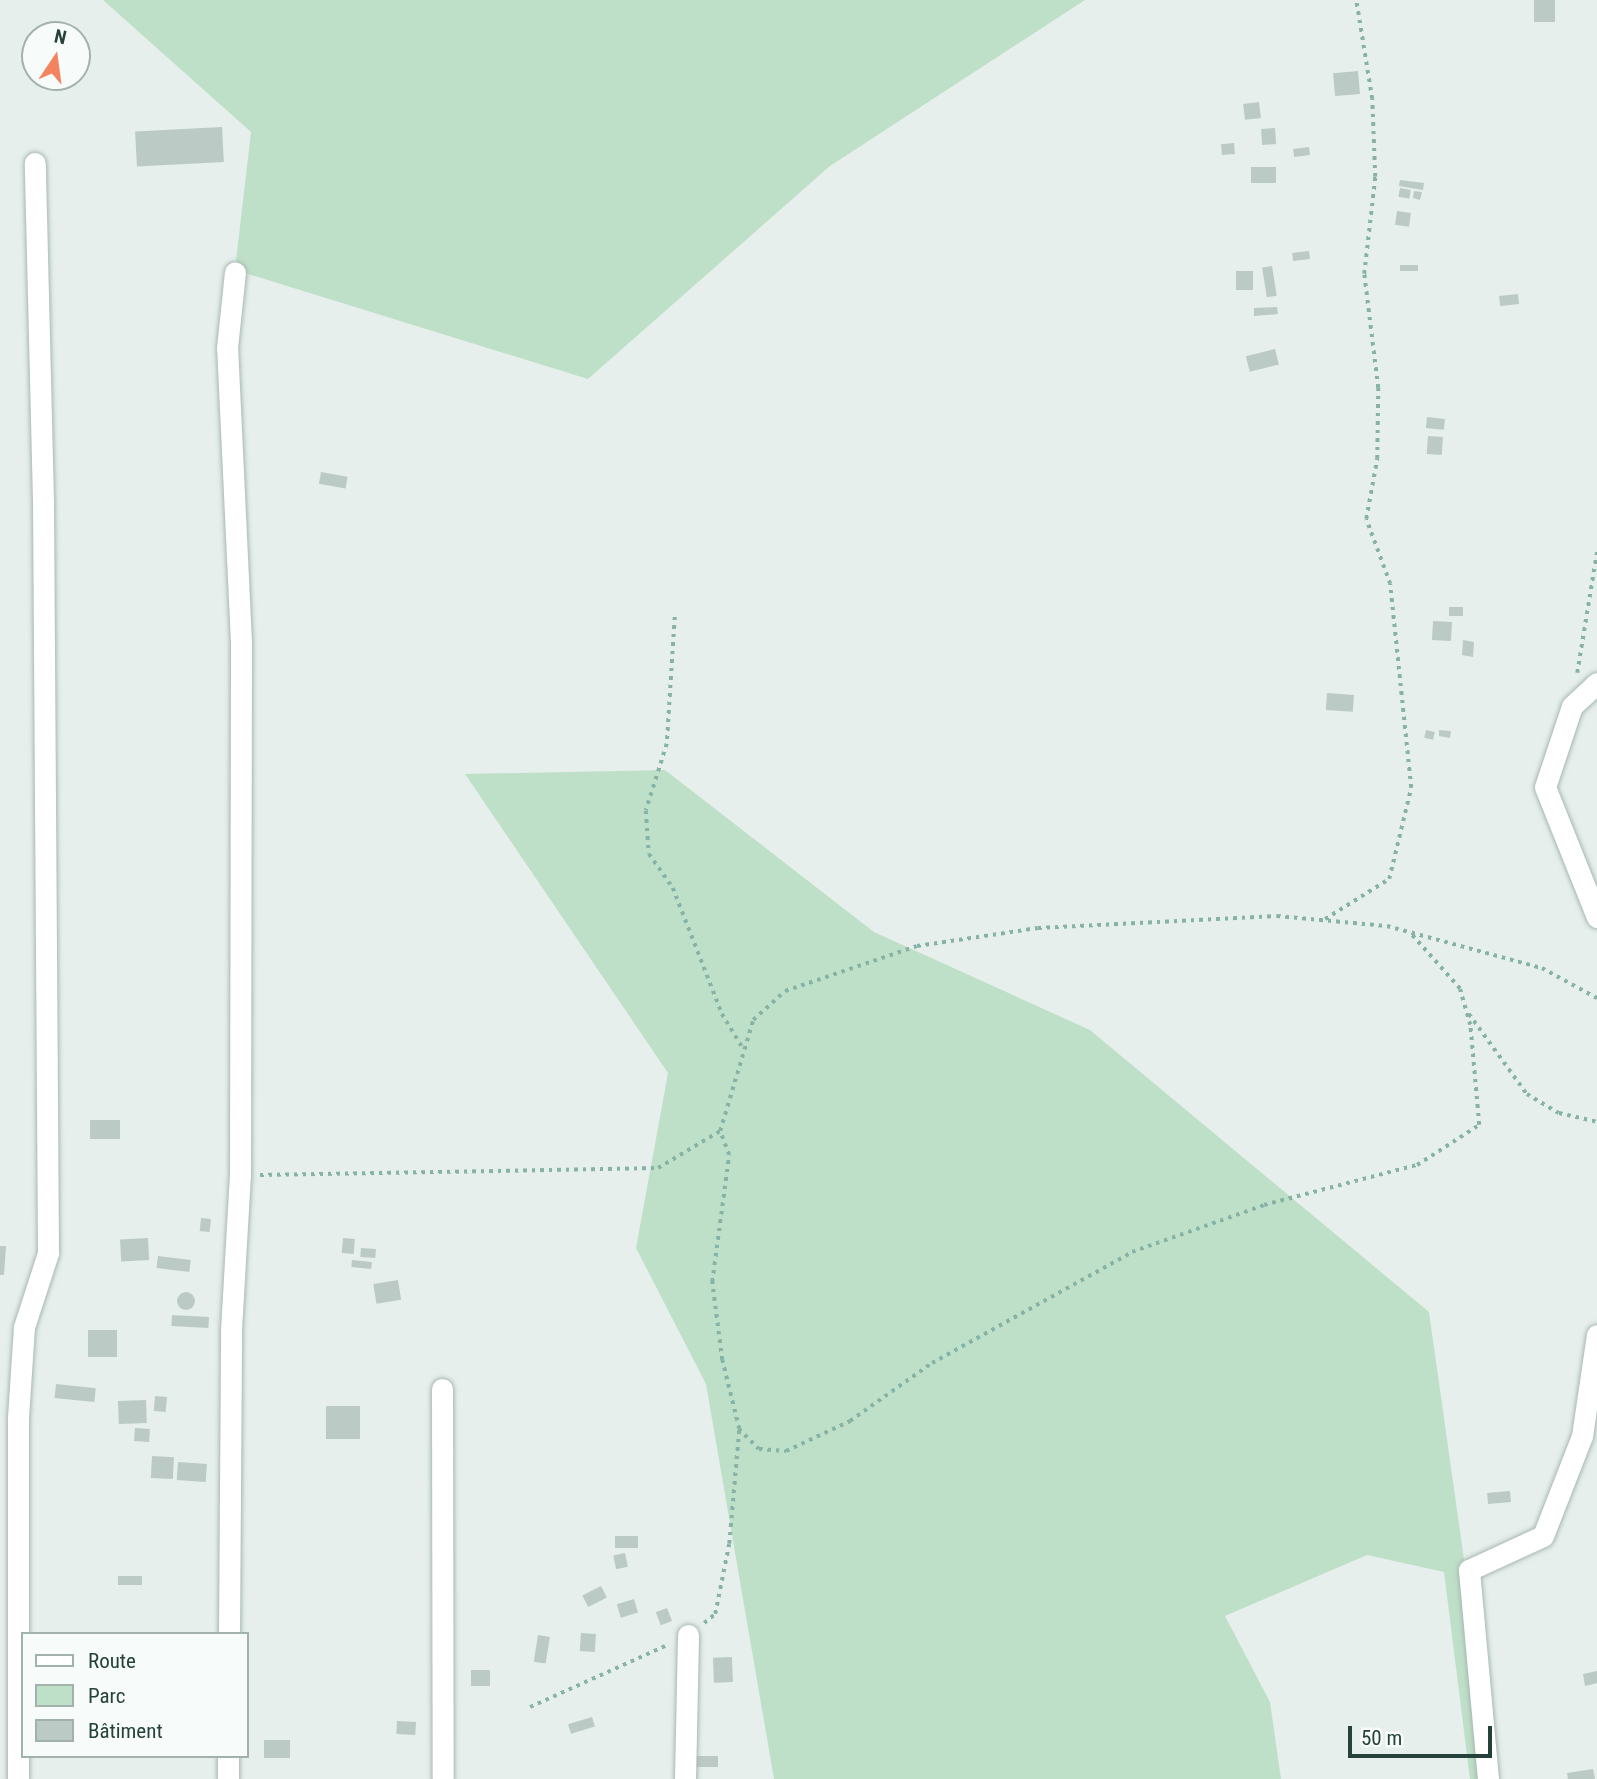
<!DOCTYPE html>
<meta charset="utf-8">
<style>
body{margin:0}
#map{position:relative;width:1597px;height:1779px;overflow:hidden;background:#e6efeb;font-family:"Roboto Condensed",sans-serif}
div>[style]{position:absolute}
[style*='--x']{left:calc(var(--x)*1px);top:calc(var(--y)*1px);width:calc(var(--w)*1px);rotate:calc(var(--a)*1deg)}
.green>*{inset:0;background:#bfe0c8}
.building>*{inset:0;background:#bbcac4;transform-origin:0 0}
.round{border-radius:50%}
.path>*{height:3.5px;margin-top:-1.75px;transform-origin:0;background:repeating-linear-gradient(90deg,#86b3a5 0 3.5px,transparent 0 8.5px)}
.roads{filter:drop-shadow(0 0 2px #a8b8b2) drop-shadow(0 0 2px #a8b8b2)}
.minor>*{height:21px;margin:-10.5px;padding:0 10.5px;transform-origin:10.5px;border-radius:10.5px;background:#fff}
span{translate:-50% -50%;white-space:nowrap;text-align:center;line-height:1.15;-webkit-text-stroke:7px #f7fbf9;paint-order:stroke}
.legend{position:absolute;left:21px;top:1632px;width:228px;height:126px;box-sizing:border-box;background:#f7fbf9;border:2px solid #a3b1ad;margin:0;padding:9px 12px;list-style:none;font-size:21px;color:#24423a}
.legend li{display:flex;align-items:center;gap:14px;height:35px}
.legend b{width:35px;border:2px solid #a3b1ad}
.north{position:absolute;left:21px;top:21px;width:70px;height:70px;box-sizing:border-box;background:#f7fbf9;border:2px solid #a3b1ad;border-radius:50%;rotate:13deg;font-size:19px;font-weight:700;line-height:28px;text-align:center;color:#24423a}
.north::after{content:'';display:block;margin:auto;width:24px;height:32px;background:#f4845f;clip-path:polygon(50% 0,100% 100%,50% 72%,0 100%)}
.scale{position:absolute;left:1348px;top:1726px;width:144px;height:32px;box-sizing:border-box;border:4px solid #24423a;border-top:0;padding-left:9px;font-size:21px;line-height:24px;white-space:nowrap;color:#24423a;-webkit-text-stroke:5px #f7fbf9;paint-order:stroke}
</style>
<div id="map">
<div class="green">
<div style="clip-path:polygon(103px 0,1085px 0,830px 166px,588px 379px,235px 270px,251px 132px)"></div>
<div style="clip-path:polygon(665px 770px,874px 932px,1090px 1030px,1429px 1312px,1495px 1779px,1470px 1779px,1444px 1572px,1367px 1555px,1225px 1616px,1270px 1702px,1281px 1779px,774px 1779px,706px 1384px,636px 1248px,668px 1073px,465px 774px)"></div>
</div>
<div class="building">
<div style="left:1534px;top:0;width:21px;height:22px"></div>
<div style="left:1358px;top:71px;width:23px;height:25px;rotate:85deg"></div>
<div style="left:1259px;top:102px;width:16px;height:16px;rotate:83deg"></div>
<div style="left:222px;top:127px;width:35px;height:87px;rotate:87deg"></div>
<div style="left:1275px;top:128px;width:16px;height:14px;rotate:86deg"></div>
<div style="left:1234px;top:143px;width:11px;height:13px;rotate:85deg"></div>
<div style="left:1309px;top:147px;width:8px;height:16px;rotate:83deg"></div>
<div style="left:1276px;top:167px;width:16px;height:25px;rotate:90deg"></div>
<div style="clip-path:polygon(1400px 180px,1424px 183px,1423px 190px,1399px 186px)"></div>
<div style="left:1400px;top:188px;width:11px;height:9px;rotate:10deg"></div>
<div style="clip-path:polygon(1414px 191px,1422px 192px,1420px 200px,1413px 198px)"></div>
<div style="left:1397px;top:211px;width:14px;height:14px;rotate:8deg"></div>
<div style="left:1309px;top:251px;width:8px;height:17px;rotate:83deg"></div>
<div style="left:1400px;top:265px;width:18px;height:6px"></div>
<div style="left:1272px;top:266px;width:30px;height:10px;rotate:81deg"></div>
<div style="left:1236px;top:271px;width:17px;height:19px"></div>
<div style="left:1518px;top:294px;width:10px;height:19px;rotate:84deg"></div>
<div style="clip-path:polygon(1277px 307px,1278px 314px,1254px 316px,1254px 308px)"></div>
<div style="left:1275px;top:349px;width:16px;height:30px;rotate:76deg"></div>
<div style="left:1427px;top:417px;width:18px;height:11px;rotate:6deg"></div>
<div style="left:1428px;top:436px;width:15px;height:18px;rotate:4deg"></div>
<div style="left:321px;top:472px;width:27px;height:12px;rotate:10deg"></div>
<div style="left:1449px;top:607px;width:14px;height:9px"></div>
<div style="left:1433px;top:621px;width:19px;height:19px;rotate:3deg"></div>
<div style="clip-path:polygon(1463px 640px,1474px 642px,1473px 657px,1462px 655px)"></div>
<div style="left:1327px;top:693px;width:27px;height:17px;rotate:4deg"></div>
<div style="left:1426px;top:730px;width:9px;height:8px;rotate:13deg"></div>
<div style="clip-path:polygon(1439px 730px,1451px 731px,1450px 738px,1439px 736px)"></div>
<div style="left:90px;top:1120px;width:30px;height:19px"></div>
<div style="left:201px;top:1218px;width:10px;height:13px;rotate:6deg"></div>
<div style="left:148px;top:1238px;width:22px;height:28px;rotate:87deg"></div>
<div style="left:343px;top:1238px;width:12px;height:15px;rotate:5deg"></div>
<div style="clip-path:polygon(0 1246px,6px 1246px,4px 1275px,0 1275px)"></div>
<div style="left:361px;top:1248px;width:15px;height:9px;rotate:4deg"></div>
<div style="left:158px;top:1256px;width:33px;height:12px;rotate:7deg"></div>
<div style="left:352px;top:1260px;width:20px;height:7px;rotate:6deg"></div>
<div style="left:398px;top:1280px;width:20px;height:25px;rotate:81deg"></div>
<div class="round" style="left:177px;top:1292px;width:18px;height:18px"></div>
<div style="left:172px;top:1315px;width:37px;height:11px;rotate:3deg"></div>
<div style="left:88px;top:1330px;width:29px;height:27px"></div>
<div style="left:56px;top:1384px;width:40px;height:14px;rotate:6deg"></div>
<div style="left:155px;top:1396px;width:12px;height:15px;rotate:5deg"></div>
<div style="left:146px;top:1400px;width:23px;height:28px;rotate:88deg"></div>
<div style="left:326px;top:1406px;width:34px;height:33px"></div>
<div style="left:135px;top:1428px;width:15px;height:13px;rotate:4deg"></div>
<div style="left:152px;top:1456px;width:22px;height:22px;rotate:3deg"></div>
<div style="left:178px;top:1462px;width:29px;height:18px;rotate:4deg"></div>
<div style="left:1510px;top:1491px;width:11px;height:23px;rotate:85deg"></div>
<div style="left:615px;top:1536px;width:23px;height:12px"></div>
<div style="left:625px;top:1553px;width:14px;height:12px;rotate:78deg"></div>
<div style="left:118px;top:1576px;width:24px;height:9px"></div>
<div style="left:601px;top:1586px;width:13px;height:21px;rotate:63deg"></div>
<div style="left:634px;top:1599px;width:14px;height:18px;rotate:73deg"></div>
<div style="left:667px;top:1608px;width:14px;height:12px;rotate:69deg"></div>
<div style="left:581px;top:1633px;width:15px;height:18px;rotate:4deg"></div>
<div style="left:538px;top:1635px;width:12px;height:27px;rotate:9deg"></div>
<div style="left:732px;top:1657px;width:25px;height:19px;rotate:88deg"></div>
<div style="left:471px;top:1670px;width:19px;height:16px"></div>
<div style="clip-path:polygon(1597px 1671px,1597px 1683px,1585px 1686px,1583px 1674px)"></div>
<div style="left:592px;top:1717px;width:10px;height:25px;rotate:73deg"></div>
<div style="left:397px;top:1721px;width:19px;height:13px;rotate:3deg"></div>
<div style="left:264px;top:1740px;width:26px;height:18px"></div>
<div style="left:694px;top:1756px;width:24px;height:11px"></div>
<div style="clip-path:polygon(1593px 1769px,1595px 1779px,1568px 1779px,1567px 1773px)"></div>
</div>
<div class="path">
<div style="--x:675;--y:617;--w:127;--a:93.6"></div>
<div style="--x:667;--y:744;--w:70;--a:107.4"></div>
<div style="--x:646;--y:811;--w:43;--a:86"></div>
<div style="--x:649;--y:854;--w:42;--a:54.8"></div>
<div style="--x:673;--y:888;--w:135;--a:68.7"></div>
<div style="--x:722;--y:1014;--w:42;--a:58.6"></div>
<div style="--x:1577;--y:673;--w:124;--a:-80.7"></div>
<div style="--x:1325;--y:919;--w:75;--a:-32"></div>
<div style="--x:1389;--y:879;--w:94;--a:-76.4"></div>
<div style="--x:1411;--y:788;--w:205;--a:-95.9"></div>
<div style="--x:1390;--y:584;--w:69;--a:-110.3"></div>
<div style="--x:1366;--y:519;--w:61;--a:-79.6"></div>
<div style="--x:1377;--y:459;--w:71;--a:-89.2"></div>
<div style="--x:1378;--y:388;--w:115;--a:-97"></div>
<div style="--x:1364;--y:274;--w:98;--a:-83.5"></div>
<div style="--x:1375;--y:177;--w:78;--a:-92.2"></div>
<div style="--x:1372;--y:99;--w:100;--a:-99.2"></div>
<div style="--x:1469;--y:1014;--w:99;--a:54.1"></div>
<div style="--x:1527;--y:1094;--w:37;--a:31"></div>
<div style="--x:1559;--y:1113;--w:39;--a:13"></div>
<div style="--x:260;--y:1175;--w:398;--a:-1"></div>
<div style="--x:658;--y:1168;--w:72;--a:-30.8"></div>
<div style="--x:720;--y:1131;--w:116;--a:-73.4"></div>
<div style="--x:753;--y:1020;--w:43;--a:-42.2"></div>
<div style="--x:785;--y:991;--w:139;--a:-18.8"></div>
<div style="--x:917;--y:946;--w:122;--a:-8.5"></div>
<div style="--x:1038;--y:928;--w:239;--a:-2.9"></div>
<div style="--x:1277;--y:916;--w:110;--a:5.2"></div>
<div style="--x:1387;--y:926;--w:161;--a:15.2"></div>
<div style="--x:1542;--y:968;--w:63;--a:28.6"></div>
<div style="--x:739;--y:1429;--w:28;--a:45"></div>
<div style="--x:759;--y:1449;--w:27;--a:4"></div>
<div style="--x:786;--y:1451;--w:71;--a:-25.1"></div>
<div style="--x:850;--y:1421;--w:100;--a:-35.3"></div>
<div style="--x:932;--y:1363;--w:229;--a:-29"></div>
<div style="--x:1132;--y:1252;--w:140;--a:-19.6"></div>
<div style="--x:1264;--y:1205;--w:158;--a:-14.7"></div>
<div style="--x:1417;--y:1165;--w:74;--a:-32.8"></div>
<div style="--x:1479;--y:1125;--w:100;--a:-95.1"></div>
<div style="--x:1470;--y:1025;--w:37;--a:-106"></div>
<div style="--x:1460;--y:989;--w:75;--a:-131.8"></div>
<div style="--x:704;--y:1623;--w:14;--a:-39"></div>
<div style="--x:715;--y:1614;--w:71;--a:-78.7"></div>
<div style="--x:729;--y:1544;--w:115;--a:-85"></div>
<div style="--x:739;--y:1429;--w:71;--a:-103.8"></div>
<div style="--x:722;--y:1360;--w:79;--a:-97.3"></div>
<div style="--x:712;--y:1282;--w:128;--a:-82.4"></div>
<div style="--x:729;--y:1155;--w:26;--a:-111"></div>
<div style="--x:530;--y:1707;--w:150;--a:-24.3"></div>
</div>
<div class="roads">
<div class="minor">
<div style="--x:1597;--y:683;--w:34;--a:137"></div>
<div style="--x:1572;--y:706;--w:85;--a:108.4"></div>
<div style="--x:1545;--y:787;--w:140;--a:68.2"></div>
<div style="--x:442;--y:1389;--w:390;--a:89.9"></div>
<div style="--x:229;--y:1634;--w:304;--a:-89.6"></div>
<div style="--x:231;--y:1330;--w:155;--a:-86.7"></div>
<div style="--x:240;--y:1175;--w:533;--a:-89.89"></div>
<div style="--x:241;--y:642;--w:294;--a:-92.7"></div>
<div style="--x:227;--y:348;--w:76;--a:-84"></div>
<div style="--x:18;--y:1779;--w:362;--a:-90"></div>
<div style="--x:18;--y:1417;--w:90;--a:-86.2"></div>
<div style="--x:24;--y:1327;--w:78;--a:-72"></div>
<div style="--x:48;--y:1253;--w:752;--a:-90.38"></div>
<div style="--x:43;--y:501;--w:338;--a:-91.4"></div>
<div style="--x:228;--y:1779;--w:23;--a:-90"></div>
<div style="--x:685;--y:1779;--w:144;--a:-88.8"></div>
<div style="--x:1488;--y:1779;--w:210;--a:-95.2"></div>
<div style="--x:1469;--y:1570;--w:81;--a:-24.7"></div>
<div style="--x:1543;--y:1536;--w:107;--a:-68.7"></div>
<div style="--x:1582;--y:1436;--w:102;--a:-81.6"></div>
</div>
</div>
<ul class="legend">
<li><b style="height:9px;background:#fff"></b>Route</li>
<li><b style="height:19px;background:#bfe0c8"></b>Parc</li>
<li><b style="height:19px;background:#bbcac4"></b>Bâtiment</li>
</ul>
<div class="north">N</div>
<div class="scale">50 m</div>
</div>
